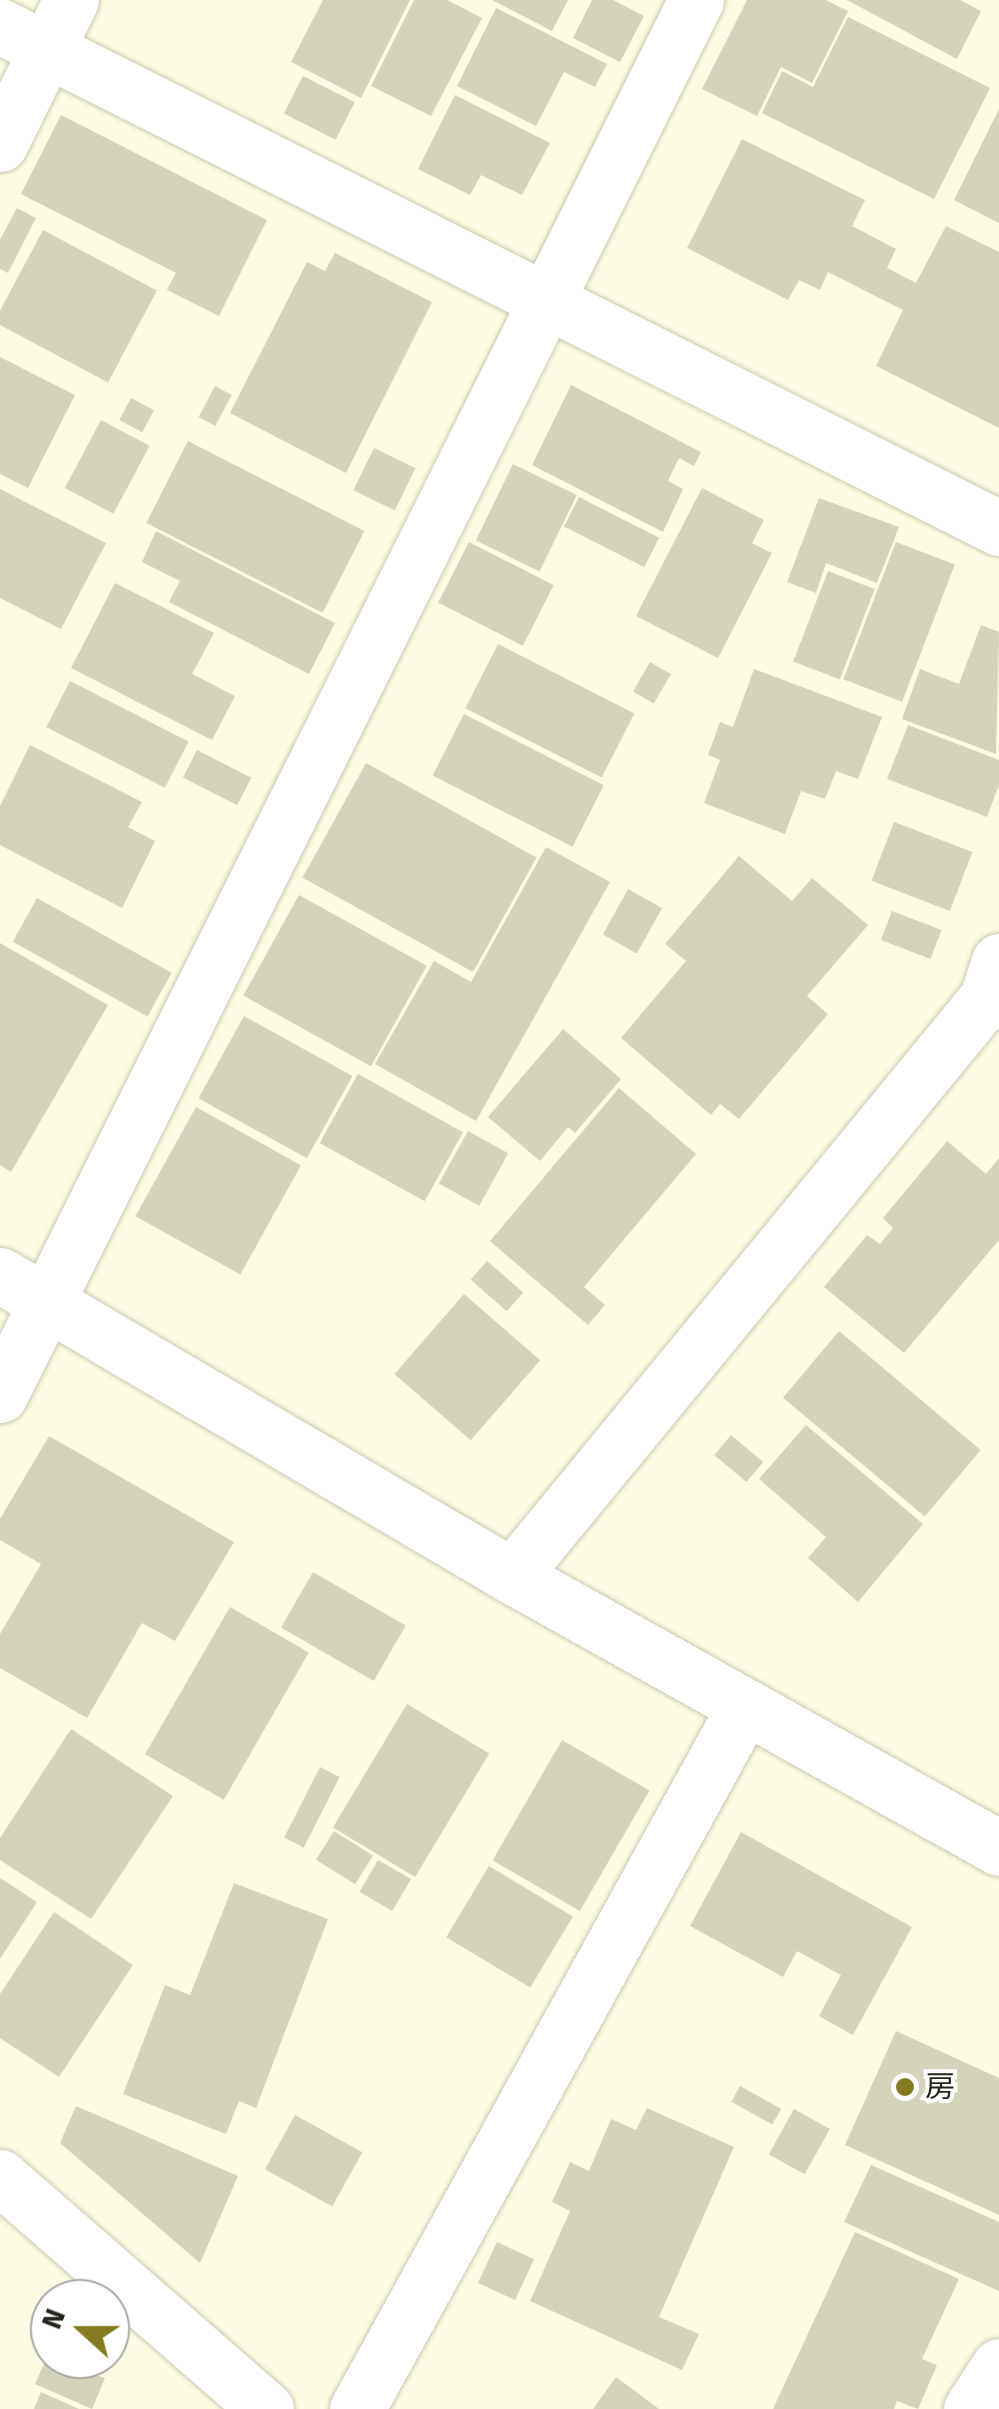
<!DOCTYPE html>
<meta charset="utf-8">
<style>
body{margin:0}
#map{position:relative;width:999px;height:2409px;overflow:hidden;background:#fdfbe3;font-family:"Fira Sans","Noto Sans JP",sans-serif}
div>[style]{position:absolute}
[style*='--x']{left:calc(var(--x)*1px);top:calc(var(--y)*1px);width:calc(var(--w)*1px);rotate:calc(var(--a)*1deg)}
.building>*{inset:0;background:#d4d3bc;transform-origin:0 0}
.roads{filter:drop-shadow(0 0 2px #c9c8b1) drop-shadow(0 0 2px #c9c8b1)}
.street>*{height:55px;margin:-27.5px;padding:0 27.5px;transform-origin:27.5px;border-radius:27.5px;background:#fff}
.secondary>*{height:55px;margin:-27.5px;padding:0 27.5px;transform-origin:27.5px;border-radius:27.5px;background:#fff}
.dots>*{width:28px;height:28px;translate:-50% -50%;box-sizing:border-box;border:5px solid #fff;border-radius:50%}
span{translate:-50% -50%;white-space:nowrap;text-align:center;line-height:1.15;-webkit-text-stroke:8px #fff;paint-order:stroke}
.poi-label{font-size:30px;color:#24241b}
.left{translate:0 -50%;text-align:left}
.north{position:absolute;left:30px;top:2279px;width:100px;height:100px;box-sizing:border-box;background:#fff;border:2px solid #a7a7a4;border-radius:50%;rotate:291deg;font-size:28px;font-weight:700;line-height:40px;text-align:center;color:#24241b}
.north::after{content:'';display:block;margin:auto;width:35px;height:45px;background:#847b21;clip-path:polygon(50% 0,100% 100%,50% 72%,0 100%)}
</style>
<div id="map">
<div class="building">
<div style="clip-path:polygon(323px 0,410px 0,361px 98px,291px 62px)"></div>
<div style="clip-path:polygon(414px 0,447px 0,482px 18px,431px 116px,371px 86px)"></div>
<div style="clip-path:polygon(492px 0,568px 0,552px 31px)"></div>
<div style="clip-path:polygon(592px 0,613px 0,644px 16px,620px 62px,573px 38px)"></div>
<div style="clip-path:polygon(747px 0,826px 0,848px 11px,812px 83px,781px 67px,757px 116px,702px 89px)"></div>
<div style="clip-path:polygon(847px 0,960px 0,981px 11px,957px 59px)"></div>
<div style="clip-path:polygon(496px 8px,607px 64px,595px 87px,564px 72px,536px 126px,457px 86px)"></div>
<div style="clip-path:polygon(848px 17px,990px 88px,934px 199px,762px 113px,782px 71px,813px 87px)"></div>
<div style="left:303px;top:76px;width:58px;height:42px;rotate:27deg"></div>
<div style="clip-path:polygon(455px 95px,550px 143px,522px 195px,481px 175px,470px 195px,418px 169px)"></div>
<div style="clip-path:polygon(999px 109px,999px 223px,954px 200px)"></div>
<div style="clip-path:polygon(61px 115px,267px 220px,219px 316px,167px 290px,176px 273px,21px 194px)"></div>
<div style="clip-path:polygon(742px 139px,865px 200px,852px 226px,896px 249px,887px 268px,916px 283px,946px 226px,999px 252px,999px 428px,876px 366px,903px 310px,828px 272px,820px 290px,799px 280px,788px 300px,687px 248px)"></div>
<div style="clip-path:polygon(17px 208px,36px 218px,8px 273px,0 269px,0 240px)"></div>
<div style="left:43px;top:230px;width:129px;height:104px;rotate:28deg"></div>
<div style="clip-path:polygon(335px 253px,432px 302px,346px 473px,230px 413px,307px 262px,325px 271px)"></div>
<div style="clip-path:polygon(0 357px,75px 395px,28px 488px,0 474px)"></div>
<div style="clip-path:polygon(571px 385px,701px 452px,694px 466px,679px 458px,668px 481px,683px 489px,663px 532px,532px 465px)"></div>
<div style="left:215px;top:386px;width:19px;height:35px;rotate:28deg"></div>
<div style="left:131px;top:398px;width:26px;height:25px;rotate:28deg"></div>
<div style="left:101px;top:420px;width:55px;height:77px;rotate:28deg"></div>
<div style="left:188px;top:441px;width:198px;height:92px;rotate:27deg"></div>
<div style="left:374px;top:448px;width:46px;height:47px;rotate:26deg"></div>
<div style="left:513px;top:464px;width:71px;height:85px;rotate:26deg"></div>
<div style="clip-path:polygon(702px 488px,764px 520px,752px 543px,772px 553px,718px 658px,636px 616px)"></div>
<div style="clip-path:polygon(0 489px,106px 543px,61px 629px,0 598px)"></div>
<div style="left:579px;top:497px;width:90px;height:33px;rotate:27deg"></div>
<div style="clip-path:polygon(819px 498px,899px 527px,877px 583px,826px 563px,816px 593px,787px 582px)"></div>
<div style="clip-path:polygon(156px 531px,335px 623px,309px 674px,169px 602px,180px 581px,142px 562px)"></div>
<div style="left:469px;top:542px;width:95px;height:68px;rotate:27deg"></div>
<div style="left:896px;top:542px;width:63px;height:147px;rotate:21deg"></div>
<div style="left:828px;top:571px;width:50px;height:97px;rotate:21deg"></div>
<div style="clip-path:polygon(115px 583px,214px 633px,192px 674px,235px 696px,212px 740px,71px 668px)"></div>
<div style="clip-path:polygon(981px 625px,999px 632px,996px 754px,902px 719px,920px 669px,959px 684px)"></div>
<div style="left:498px;top:644px;width:153px;height:72px;rotate:27deg"></div>
<div style="left:650px;top:662px;width:24px;height:34px;rotate:30deg"></div>
<div style="clip-path:polygon(754px 669px,882px 717px,858px 779px,836px 771px,825px 799px,801px 791px,785px 834px,704px 803px,720px 760px,708px 755px,720px 722px,733px 727px)"></div>
<div style="left:70px;top:681px;width:133px;height:52px;rotate:27deg"></div>
<div style="left:464px;top:714px;width:157px;height:69px;rotate:27deg"></div>
<div style="clip-path:polygon(908px 725px,999px 760px,999px 785px,987px 817px,887px 779px)"></div>
<div style="clip-path:polygon(30px 745px,142px 802px,128px 827px,155px 841px,122px 908px,0 845px,0 806px)"></div>
<div style="left:197px;top:750px;width:61px;height:31px;rotate:27deg"></div>
<div style="left:366px;top:763px;width:195px;height:131px;rotate:29deg"></div>
<div style="left:894px;top:822px;width:84px;height:63px;rotate:21deg"></div>
<div style="clip-path:polygon(546px 847px,610px 882px,476px 1121px,375px 1064px,434px 961px,471px 982px)"></div>
<div style="clip-path:polygon(739px 856px,792px 901px,812px 878px,868px 925px,807px 996px,828px 1014px,739px 1119px,720px 1104px,711px 1115px,621px 1038px,686px 961px,665px 944px)"></div>
<div style="left:628px;top:889px;width:39px;height:52px;rotate:29deg"></div>
<div style="left:299px;top:895px;width:146px;height:115px;rotate:29deg"></div>
<div style="left:37px;top:898px;width:154px;height:50px;rotate:29deg"></div>
<div style="left:892px;top:911px;width:53px;height:31px;rotate:21deg"></div>
<div style="clip-path:polygon(0 943px,108px 1005px,11px 1172px,0 1165px)"></div>
<div style="left:244px;top:1016px;width:124px;height:94px;rotate:29deg"></div>
<div style="clip-path:polygon(563px 1029px,621px 1079px,575px 1133px,568px 1127px,540px 1161px,488px 1117px)"></div>
<div style="left:358px;top:1074px;width:120px;height:79px;rotate:29deg"></div>
<div style="clip-path:polygon(619px 1088px,696px 1154px,584px 1287px,605px 1305px,588px 1325px,490px 1241px)"></div>
<div style="left:196px;top:1107px;width:120px;height:125px;rotate:29deg"></div>
<div style="left:468px;top:1131px;width:46px;height:60px;rotate:29deg"></div>
<div style="clip-path:polygon(947px 1141px,986px 1174px,999px 1158px,999px 1240px,904px 1353px,824px 1287px,867px 1235px,880px 1244px,893px 1228px,883px 1218px)"></div>
<div style="left:487px;top:1261px;width:48px;height:25px;rotate:41deg"></div>
<div style="left:464px;top:1294px;width:101px;height:106px;rotate:41deg"></div>
<div style="left:839px;top:1331px;width:185px;height:87px;rotate:40deg"></div>
<div style="clip-path:polygon(806px 1425px,923px 1524px,858px 1602px,808px 1558px,826px 1537px,759px 1479px)"></div>
<div style="left:731px;top:1435px;width:42px;height:26px;rotate:40deg"></div>
<div style="clip-path:polygon(49px 1436px,234px 1542px,175px 1641px,142px 1623px,87px 1718px,0 1668px,0 1634px,41px 1564px,0 1540px,0 1519px)"></div>
<div style="left:313px;top:1572px;width:107px;height:64px;rotate:30deg"></div>
<div style="left:230px;top:1607px;width:91px;height:170px;rotate:30deg"></div>
<div style="left:407px;top:1704px;width:96px;height:144px;rotate:31deg"></div>
<div style="clip-path:polygon(71px 1729px,173px 1796px,91px 1919px,0 1860px,0 1838px)"></div>
<div style="left:562px;top:1740px;width:101px;height:139px;rotate:30deg"></div>
<div style="left:320px;top:1767px;width:22px;height:79px;rotate:27deg"></div>
<div style="left:334px;top:1831px;width:46px;height:34px;rotate:32deg"></div>
<div style="clip-path:polygon(741px 1832px,912px 1927px,853px 2035px,819px 2016px,841px 1975px,797px 1951px,783px 1977px,690px 1926px)"></div>
<div style="left:378px;top:1860px;width:38px;height:37px;rotate:30deg"></div>
<div style="left:489px;top:1866px;width:98px;height:83px;rotate:31deg"></div>
<div style="clip-path:polygon(0 1878px,37px 1902px,0 1959px)"></div>
<div style="clip-path:polygon(234px 1883px,328px 1919px,256px 2108px,239px 2101px,226px 2134px,123px 2094px,165px 1985px,190px 1995px)"></div>
<div style="clip-path:polygon(54px 1912px,133px 1965px,59px 2077px,0 2038px,0 1994px)"></div>
<div style="clip-path:polygon(896px 2031px,999px 2078px,999px 2215px,845px 2145px)"></div>
<div style="left:740px;top:2086px;width:47px;height:18px;rotate:29deg"></div>
<div style="clip-path:polygon(76px 2106px,238px 2176px,200px 2263px,60px 2143px)"></div>
<div style="clip-path:polygon(647px 2108px,734px 2147px,659px 2317px,699px 2334px,682px 2370px,530px 2301px,570px 2211px,552px 2202px,570px 2162px,589px 2171px,611px 2119px,636px 2130px)"></div>
<div style="left:794px;top:2109px;width:41px;height:52px;rotate:29deg"></div>
<div style="left:295px;top:2115px;width:77px;height:62px;rotate:29deg"></div>
<div style="clip-path:polygon(871px 2165px,999px 2222px,999px 2291px,844px 2222px)"></div>
<div style="clip-path:polygon(855px 2232px,959px 2279px,922px 2359px,937px 2365px,918px 2409px,897px 2401px,894px 2409px,773px 2409px)"></div>
<div style="left:497px;top:2242px;width:41px;height:45px;rotate:25deg"></div>
<div style="clip-path:polygon(50px 2350px,50px 2359px,105px 2378px,92px 2409px,35px 2384px)"></div>
<div style="clip-path:polygon(616px 2377px,659px 2409px,593px 2409px)"></div>
<div style="clip-path:polygon(41px 2392px,79px 2409px,34px 2409px)"></div>
</div>
<div class="roads">
<div class="street">
<div style="--x:0;--y:26;--w:1118;--a:26.68"></div>
<div style="--x:0;--y:144;--w:161;--a:-63.8"></div>
<div style="--x:0;--y:1395;--w:1559;--a:-63.48"></div>
<div style="--x:512;--y:1576;--w:748;--a:-50.59"></div>
<div style="--x:987;--y:998;--w:39;--a:-72"></div>
<div style="--x:0;--y:2177;--w:353;--a:41.1"></div>
<div style="--x:357;--y:2409;--w:803;--a:-61.1"></div>
<div style="--x:971;--y:2409;--w:51;--a:-56.9"></div>
</div>
<div class="secondary">
<div style="--x:0;--y:1275;--w:594;--a:30.45"></div>
<div style="--x:512;--y:1576;--w:558;--a:29.18"></div>
</div>
</div>
<div class="dots">
<div style="left:905px;top:2087px;background:#847b21"></div>
</div>
<div class="poi-label">
<span class="left" style="left:925px;top:2087px">房</span>
</div>
<div class="north">N</div>
</div>
